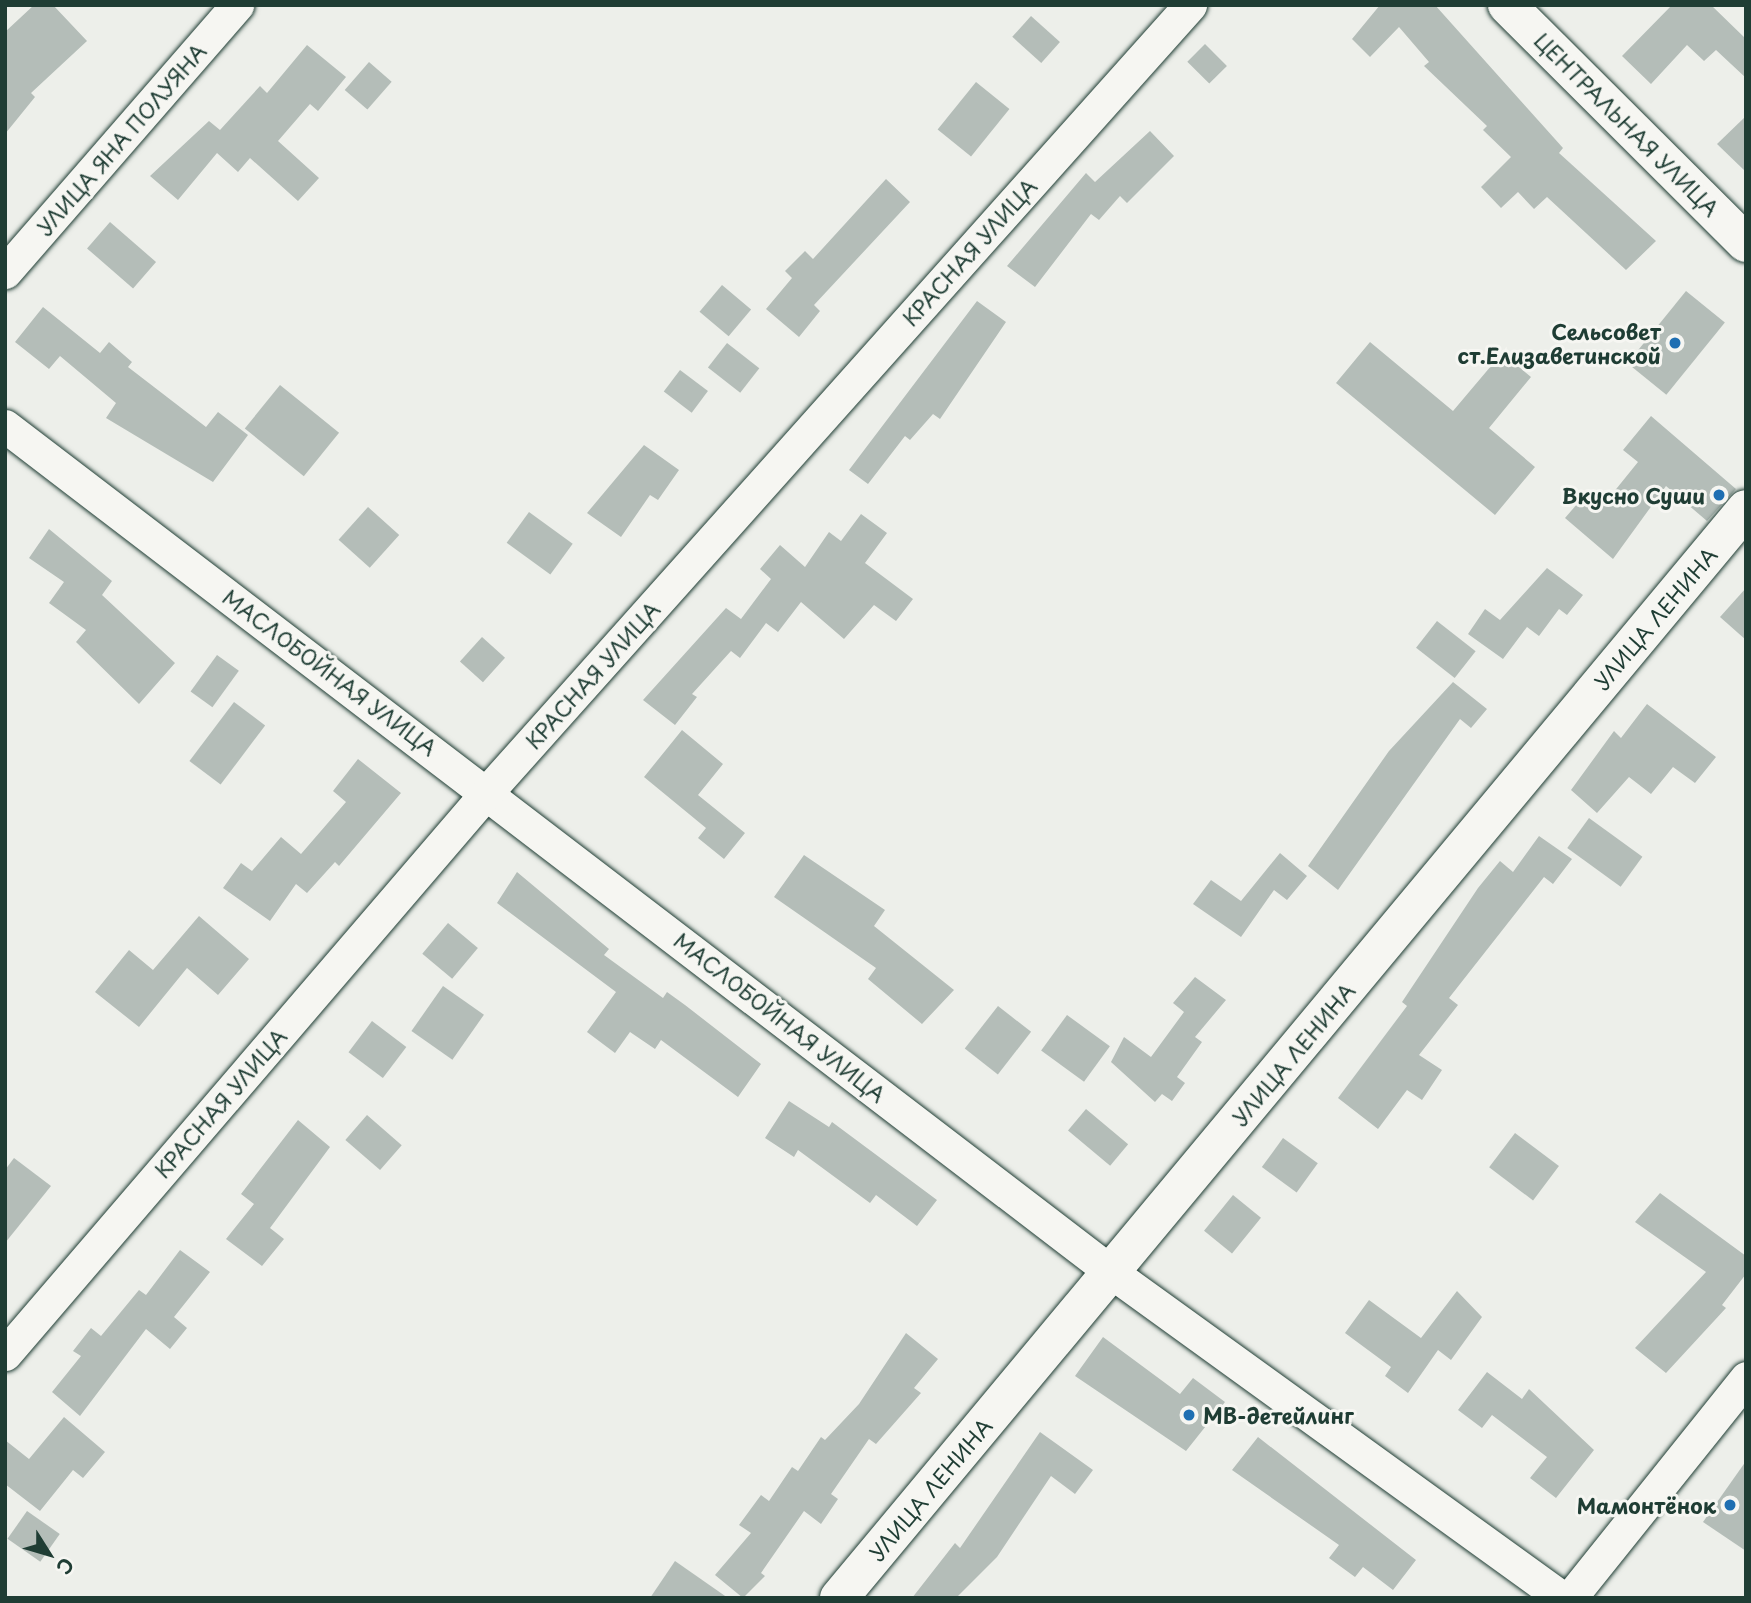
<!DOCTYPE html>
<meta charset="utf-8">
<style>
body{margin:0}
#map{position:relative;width:1751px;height:1603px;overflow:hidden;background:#edefea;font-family:"Playpen Sans",sans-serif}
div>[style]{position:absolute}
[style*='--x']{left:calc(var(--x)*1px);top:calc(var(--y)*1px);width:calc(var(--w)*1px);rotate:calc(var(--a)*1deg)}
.building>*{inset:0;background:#b4bdb8;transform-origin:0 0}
.roads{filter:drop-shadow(0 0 2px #1f3d34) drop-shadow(0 0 2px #1f3d34)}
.minor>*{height:33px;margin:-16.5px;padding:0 16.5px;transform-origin:16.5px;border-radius:16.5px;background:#f6f6f2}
.tertiary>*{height:38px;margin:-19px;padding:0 19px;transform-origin:19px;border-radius:19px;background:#f6f6f2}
.dots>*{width:19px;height:19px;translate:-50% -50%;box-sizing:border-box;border:4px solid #f6f6f2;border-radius:50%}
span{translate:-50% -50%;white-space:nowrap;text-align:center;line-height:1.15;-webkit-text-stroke:6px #f6f6f2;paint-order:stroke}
.street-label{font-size:21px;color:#1f3d34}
.poi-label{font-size:21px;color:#1f3d34;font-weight:700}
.right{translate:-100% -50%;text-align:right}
.left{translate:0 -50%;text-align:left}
.frame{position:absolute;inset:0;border:7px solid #1f3d34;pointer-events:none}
.north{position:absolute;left:14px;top:1519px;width:70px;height:70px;-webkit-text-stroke:5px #f6f6f2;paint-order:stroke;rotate:127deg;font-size:19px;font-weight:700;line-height:28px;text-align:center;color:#1f3d34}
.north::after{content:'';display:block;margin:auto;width:24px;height:32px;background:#1f3d34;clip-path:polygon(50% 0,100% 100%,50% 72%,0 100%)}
</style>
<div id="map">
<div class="building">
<div style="clip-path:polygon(34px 5px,53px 5px,87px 41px,31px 93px,35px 97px,5px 134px,5px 32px)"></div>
<div style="clip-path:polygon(1380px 5px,1435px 5px,1563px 148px,1559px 153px,1656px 241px,1626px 270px,1547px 197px,1534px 209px,1518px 192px,1501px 208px,1481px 187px,1511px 157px,1483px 130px,1487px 126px,1424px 66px,1429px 62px,1399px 27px,1370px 57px,1352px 39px)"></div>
<div style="clip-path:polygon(1672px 5px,1711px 5px,1746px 39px,1746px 78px,1716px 50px,1704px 61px,1687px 45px,1651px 84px,1622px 56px)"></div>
<div style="left:1031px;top:16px;width:39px;height:28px;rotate:42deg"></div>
<div style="left:1205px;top:44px;width:31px;height:25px;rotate:45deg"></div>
<div style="clip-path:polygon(307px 45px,346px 77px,318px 111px,310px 104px,278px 141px,319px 178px,298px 201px,250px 158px,238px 172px,217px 153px,178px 200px,150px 176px,209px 121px,220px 130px,260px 86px,267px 93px)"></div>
<div style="left:369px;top:62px;width:30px;height:37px;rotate:41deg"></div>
<div style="left:976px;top:82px;width:43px;height:61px;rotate:39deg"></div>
<div style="clip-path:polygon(1746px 116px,1746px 172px,1717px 144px)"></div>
<div style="clip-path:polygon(1150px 131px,1174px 156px,1127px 203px,1120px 196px,1099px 220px,1091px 214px,1035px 287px,1007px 266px,1086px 173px,1095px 182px)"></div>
<div style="clip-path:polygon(886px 179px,910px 202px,814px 305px,820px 311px,799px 337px,766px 309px,792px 278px,785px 271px,805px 251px,813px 259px)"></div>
<div style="left:110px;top:222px;width:61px;height:35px;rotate:41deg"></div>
<div style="left:722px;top:285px;width:38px;height:35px;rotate:40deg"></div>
<div style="left:1686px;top:291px;width:50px;height:93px;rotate:39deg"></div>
<div style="clip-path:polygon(977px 301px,1006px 322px,940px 419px,933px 414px,910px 440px,905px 436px,868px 484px,849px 470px)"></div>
<div style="clip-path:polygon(43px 307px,100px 353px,109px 342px,132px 362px,128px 367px,206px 427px,218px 412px,248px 435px,213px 482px,106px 418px,116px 403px,60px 356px,49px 369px,15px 342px)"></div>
<div style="clip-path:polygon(1370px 342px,1453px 411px,1502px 353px,1531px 377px,1489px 428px,1535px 467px,1495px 515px,1336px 383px)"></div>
<div style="left:727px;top:343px;width:41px;height:31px;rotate:38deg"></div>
<div style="left:680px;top:370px;width:35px;height:27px;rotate:37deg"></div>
<div style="left:280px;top:385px;width:76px;height:56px;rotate:39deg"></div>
<div style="clip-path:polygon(1651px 416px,1736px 489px,1707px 521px,1666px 486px,1613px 559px,1565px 518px,1584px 496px,1600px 509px,1638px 462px,1623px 450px)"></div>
<div style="clip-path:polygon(644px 445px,679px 470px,658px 500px,650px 495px,621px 537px,587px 513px)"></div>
<div style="left:368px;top:507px;width:42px;height:44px;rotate:42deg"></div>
<div style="left:529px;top:512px;width:54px;height:38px;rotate:36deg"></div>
<div style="clip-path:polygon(861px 514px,887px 533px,865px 563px,913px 599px,896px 621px,874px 605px,844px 639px,801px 602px,778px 632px,766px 623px,740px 658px,731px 651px,692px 694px,697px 697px,675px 725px,643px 700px,726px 608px,741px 619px,771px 579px,760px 569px,780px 545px,805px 567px,829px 532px,841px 541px)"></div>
<div style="clip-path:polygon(49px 529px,112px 581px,102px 595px,175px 663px,139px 704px,76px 642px,86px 630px,49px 603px,64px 582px,29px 558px)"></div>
<div style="clip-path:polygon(1547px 568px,1583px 595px,1567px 615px,1559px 609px,1539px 636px,1527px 627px,1503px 659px,1468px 634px,1485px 609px,1500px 620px)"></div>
<div style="clip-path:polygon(1746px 588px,1746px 640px,1720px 617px)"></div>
<div style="left:1437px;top:621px;width:49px;height:34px;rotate:38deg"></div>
<div style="left:482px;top:637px;width:31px;height:33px;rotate:42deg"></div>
<div style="left:217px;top:655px;width:27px;height:45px;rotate:36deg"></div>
<div style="clip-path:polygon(1453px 682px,1487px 709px,1471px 728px,1460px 719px,1338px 890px,1308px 866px,1389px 751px)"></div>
<div style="left:234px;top:702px;width:39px;height:74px;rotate:37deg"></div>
<div style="clip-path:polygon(1647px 704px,1716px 757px,1695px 783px,1673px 767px,1651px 794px,1629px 777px,1597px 813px,1571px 790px,1614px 731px,1621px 738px)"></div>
<div style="clip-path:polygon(682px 730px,723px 764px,698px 795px,745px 833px,724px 859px,698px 838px,706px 828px,644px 777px)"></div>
<div style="clip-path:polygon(358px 759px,401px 793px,339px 866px,335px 862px,307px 893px,296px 884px,270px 921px,223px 888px,241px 863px,252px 871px,281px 837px,301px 854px,346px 802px,333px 791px)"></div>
<div style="left:1589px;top:818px;width:66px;height:37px;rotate:36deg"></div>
<div style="clip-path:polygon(1539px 836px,1572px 859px,1553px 884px,1544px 877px,1449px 998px,1458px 1005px,1419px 1055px,1442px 1070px,1422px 1100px,1407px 1090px,1378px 1129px,1338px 1098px,1407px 1006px,1402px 1002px,1478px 888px,1500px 861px,1513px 872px)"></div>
<div style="clip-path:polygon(1280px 853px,1307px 876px,1287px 900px,1274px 890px,1241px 937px,1193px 904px,1211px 880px,1241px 901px)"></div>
<div style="clip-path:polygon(804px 855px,885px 910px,874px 926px,954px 990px,922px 1024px,868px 979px,876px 968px,774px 897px)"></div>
<div style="clip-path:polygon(517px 872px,609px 949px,604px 955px,663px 998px,667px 992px,685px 1005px,761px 1064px,738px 1097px,661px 1040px,655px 1049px,630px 1032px,615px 1053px,587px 1032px,616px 992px,497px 903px)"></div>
<div style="clip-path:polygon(199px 916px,249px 959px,218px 995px,187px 968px,139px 1027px,95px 992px,129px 950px,153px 970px)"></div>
<div style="left:448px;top:923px;width:39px;height:40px;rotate:40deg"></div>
<div style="clip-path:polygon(1195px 977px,1226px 1000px,1195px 1037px,1202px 1042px,1177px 1077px,1185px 1083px,1172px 1101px,1162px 1094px,1155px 1102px,1111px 1062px,1124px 1037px,1151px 1057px,1184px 1012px,1173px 1003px)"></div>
<div style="left:443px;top:986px;width:50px;height:55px;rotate:35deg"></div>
<div style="left:998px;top:1006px;width:42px;height:54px;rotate:38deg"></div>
<div style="left:1067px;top:1015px;width:53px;height:44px;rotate:36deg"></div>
<div style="left:372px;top:1021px;width:43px;height:39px;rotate:37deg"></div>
<div style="clip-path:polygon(789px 1101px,829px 1127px,832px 1122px,937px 1200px,917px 1226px,876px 1195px,870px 1203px,798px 1150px,794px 1157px,765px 1138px)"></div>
<div style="left:1086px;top:1109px;width:55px;height:28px;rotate:40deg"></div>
<div style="left:367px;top:1115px;width:46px;height:33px;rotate:41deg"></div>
<div style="clip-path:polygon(298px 1120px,330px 1147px,270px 1228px,284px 1239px,262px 1266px,226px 1239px,254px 1204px,241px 1194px)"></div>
<div style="left:1515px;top:1133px;width:55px;height:43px;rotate:37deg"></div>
<div style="left:1283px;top:1138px;width:43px;height:36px;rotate:36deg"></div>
<div style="clip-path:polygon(14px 1158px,51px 1186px,5px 1243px,5px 1170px)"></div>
<div style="clip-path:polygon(1660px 1193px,1746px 1256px,1746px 1274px,1722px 1305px,1726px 1308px,1666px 1373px,1635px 1348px,1706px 1272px,1635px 1222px)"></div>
<div style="left:1233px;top:1195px;width:36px;height:46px;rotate:39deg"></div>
<div style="clip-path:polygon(180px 1250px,210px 1272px,174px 1317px,187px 1328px,170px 1349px,146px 1329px,80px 1416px,52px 1392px,81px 1356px,73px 1351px,91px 1328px,101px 1336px,139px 1290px,146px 1295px)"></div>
<div style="clip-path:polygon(1457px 1291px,1482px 1317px,1451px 1360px,1438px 1350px,1408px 1393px,1385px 1376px,1391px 1367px,1345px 1333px,1369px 1300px,1421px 1338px)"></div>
<div style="clip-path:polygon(906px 1333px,938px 1359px,914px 1388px,921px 1393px,876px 1444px,869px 1439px,831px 1494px,838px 1499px,821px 1524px,804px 1511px,761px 1573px,765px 1576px,743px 1598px,715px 1575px,751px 1533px,739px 1525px,761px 1495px,769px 1501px,792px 1467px,798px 1471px,821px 1437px,825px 1440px,859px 1404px)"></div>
<div style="clip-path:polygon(1103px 1337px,1180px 1394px,1193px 1378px,1225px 1402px,1186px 1451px,1075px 1376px)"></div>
<div style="clip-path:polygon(1487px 1372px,1522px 1399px,1529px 1389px,1594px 1450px,1556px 1498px,1530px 1478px,1547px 1457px,1492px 1415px,1482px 1428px,1458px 1410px)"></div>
<div style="clip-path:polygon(64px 1417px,105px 1452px,83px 1478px,73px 1470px,40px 1511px,5px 1484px,5px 1440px,29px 1459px)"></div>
<div style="clip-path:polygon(1040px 1432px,1093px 1470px,1075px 1494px,1051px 1476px,997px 1557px,956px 1598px,912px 1598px,955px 1543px,960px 1548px)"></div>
<div style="clip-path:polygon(1258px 1437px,1416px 1560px,1393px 1590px,1363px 1567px,1355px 1577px,1329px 1558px,1339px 1545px,1232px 1470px)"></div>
<div style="clip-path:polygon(1746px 1461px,1746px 1551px,1703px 1522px)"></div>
<div style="left:27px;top:1511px;width:40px;height:34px;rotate:35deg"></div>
<div style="clip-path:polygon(675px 1561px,728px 1598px,650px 1598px)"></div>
</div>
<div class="roads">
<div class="minor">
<div style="--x:5;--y:272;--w:354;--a:-49"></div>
<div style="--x:5;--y:426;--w:1392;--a:37.41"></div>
<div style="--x:1111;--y:1272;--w:556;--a:35.86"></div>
<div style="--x:5;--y:1354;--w:742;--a:-49.37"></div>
<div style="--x:488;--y:791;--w:1054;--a:-48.23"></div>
<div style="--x:1570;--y:1598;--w:282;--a:-51.3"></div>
</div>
<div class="tertiary">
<div style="--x:1507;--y:5;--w:337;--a:44.9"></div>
<div style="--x:839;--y:1598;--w:1417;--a:-50.21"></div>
</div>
</div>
<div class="dots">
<div style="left:1675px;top:343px;background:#1f6fb2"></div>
<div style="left:1719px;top:495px;background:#1f6fb2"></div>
<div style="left:1189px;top:1415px;background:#1f6fb2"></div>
<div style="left:1730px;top:1505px;background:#1f6fb2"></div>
</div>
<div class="street-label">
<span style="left:1627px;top:124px;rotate:45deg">ЦЕНТРАЛЬНАЯ УЛИЦА</span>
<span style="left:121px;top:139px;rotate:-49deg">УЛИЦА ЯНА ПОЛУЯНА</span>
<span style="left:969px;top:252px;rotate:-48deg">КРАСНАЯ УЛИЦА</span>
<span style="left:1655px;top:618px;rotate:-50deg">УЛИЦА ЛЕНИНА</span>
<span style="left:330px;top:672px;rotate:37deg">МАСЛОБОЙНАЯ УЛИЦА</span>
<span style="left:592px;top:675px;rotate:-48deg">КРАСНАЯ УЛИЦА</span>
<span style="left:780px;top:1017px;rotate:38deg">МАСЛОБОЙНАЯ УЛИЦА</span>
<span style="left:1293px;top:1054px;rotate:-50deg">УЛИЦА ЛЕНИНА</span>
<span style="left:220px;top:1103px;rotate:-49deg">КРАСНАЯ УЛИЦА</span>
<span style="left:930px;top:1489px;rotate:-50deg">УЛИЦА ЛЕНИНА</span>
</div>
<div class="poi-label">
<span class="right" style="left:1661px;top:343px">Сельсовет<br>ст.Елизаветинской</span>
<span class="right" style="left:1705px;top:495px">Вкусно Суши</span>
<span class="left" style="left:1203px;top:1415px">MB-детейлинг</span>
<span class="right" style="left:1716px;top:1505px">Мамонтёнок</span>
</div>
<div class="frame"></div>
<div class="north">С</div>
</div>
